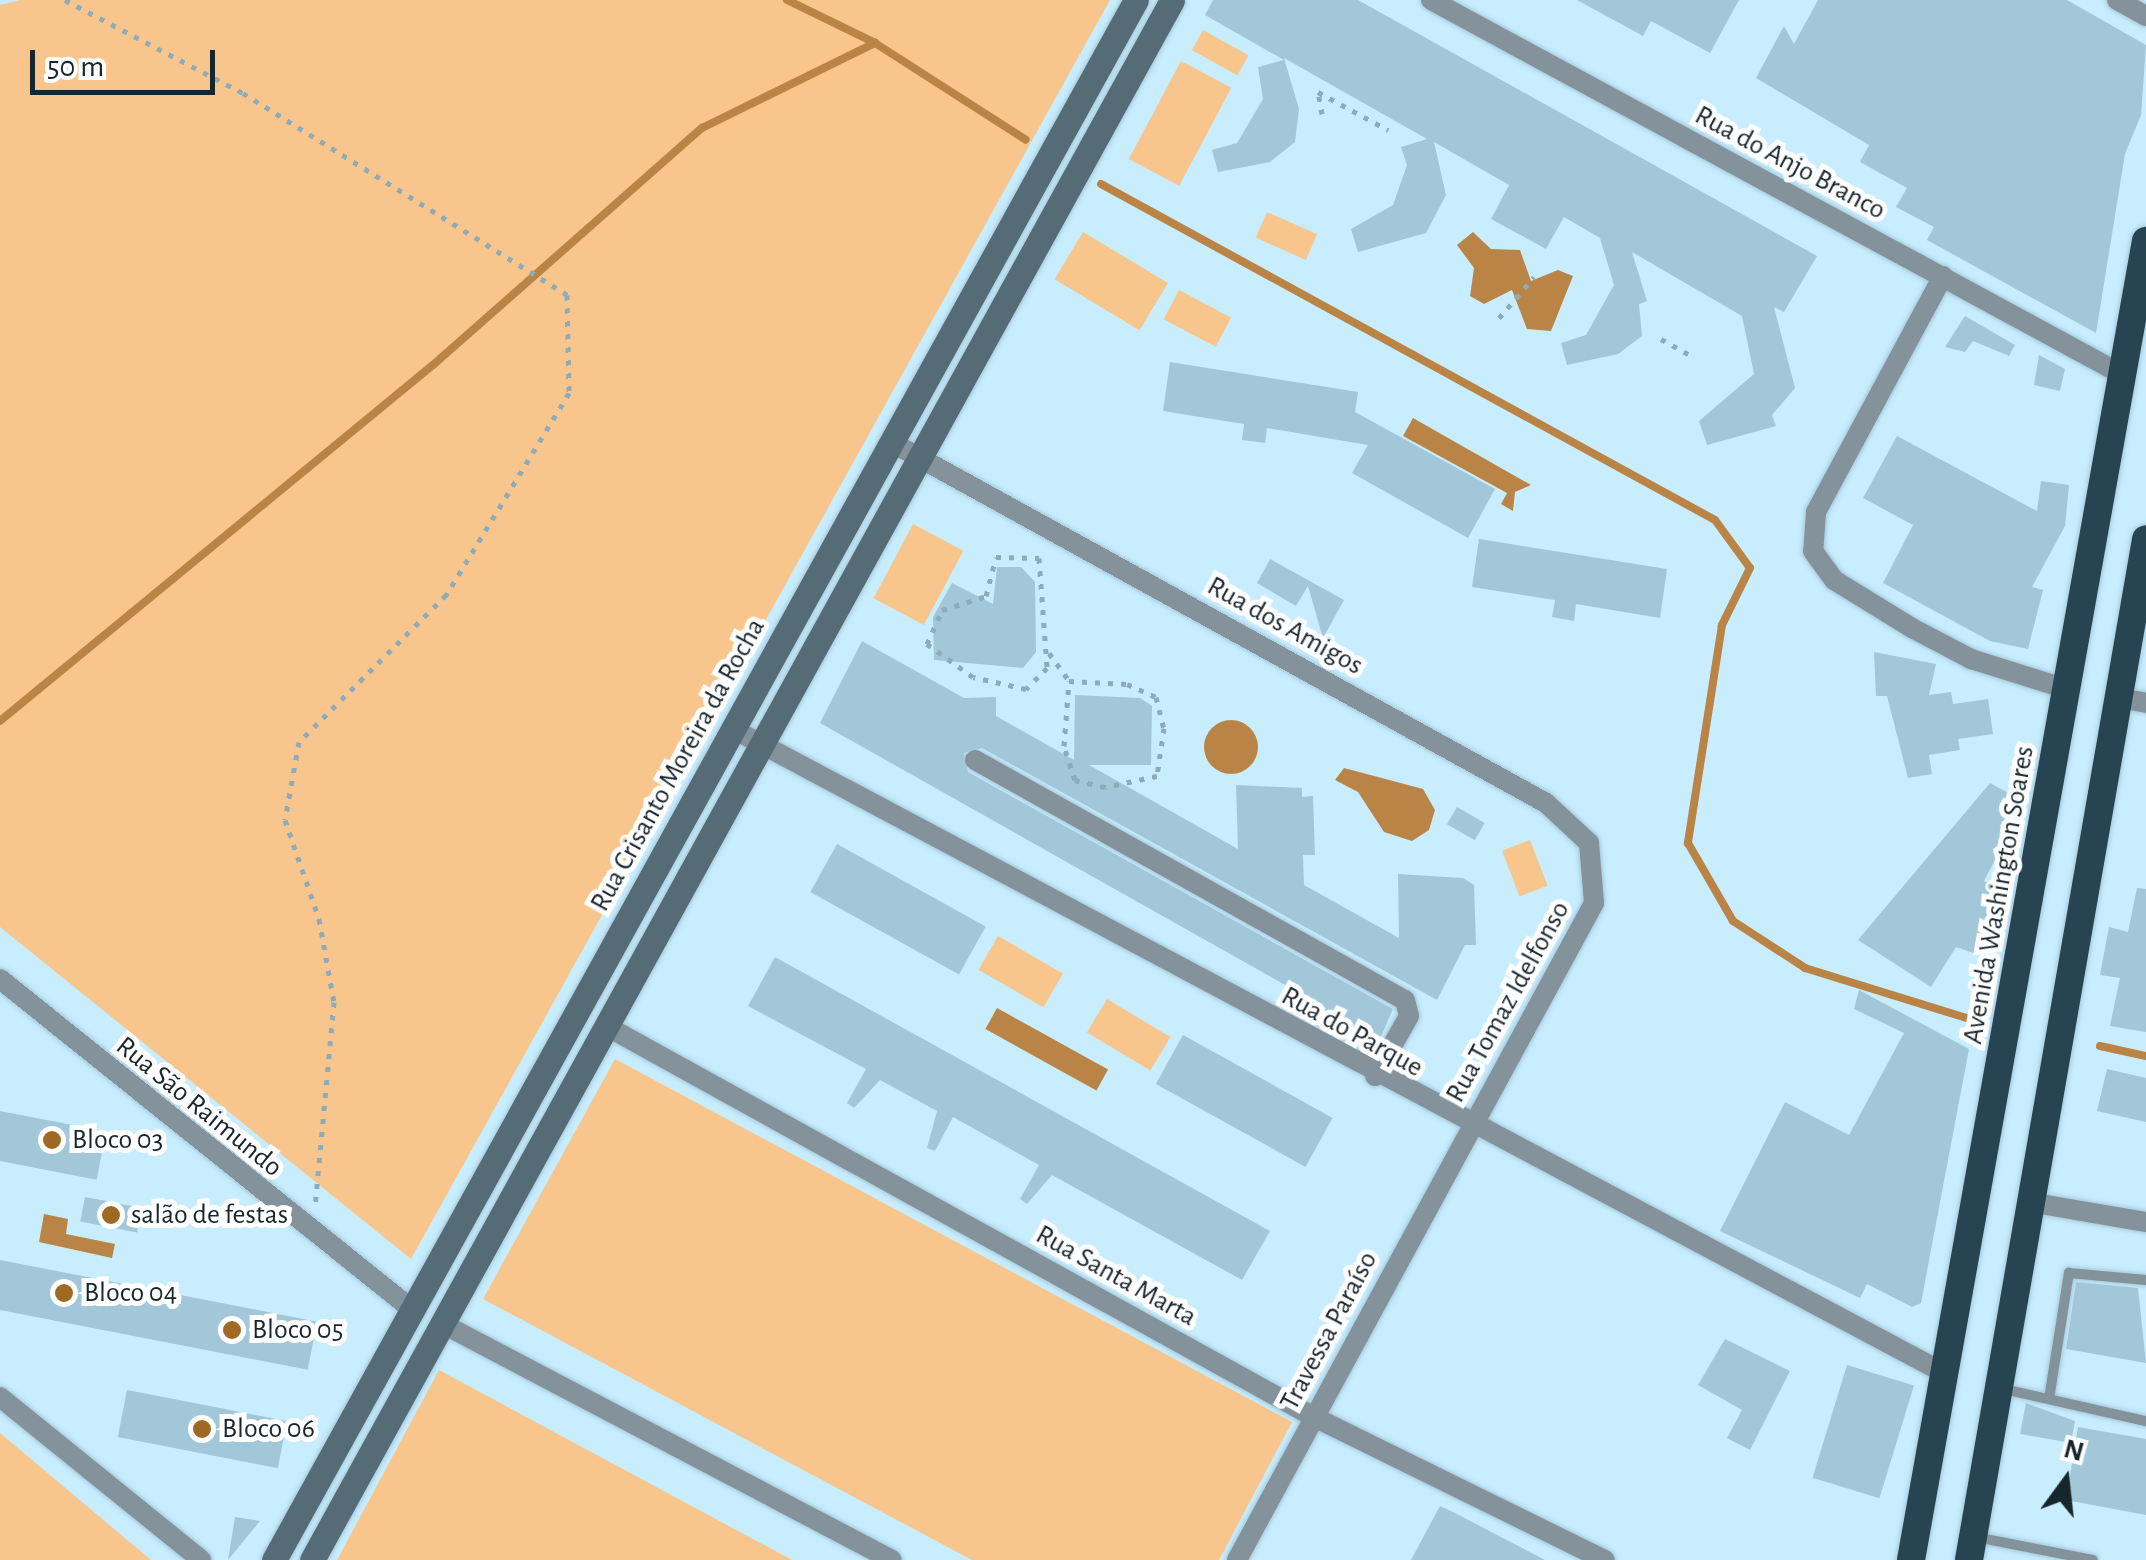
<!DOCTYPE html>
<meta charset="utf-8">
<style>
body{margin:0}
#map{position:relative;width:2146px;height:1560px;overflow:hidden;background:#c7edff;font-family:"Alegreya Sans",sans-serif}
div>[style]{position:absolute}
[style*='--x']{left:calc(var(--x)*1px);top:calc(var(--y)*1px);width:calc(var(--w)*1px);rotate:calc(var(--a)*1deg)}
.green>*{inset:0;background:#f8c58d;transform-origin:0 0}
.water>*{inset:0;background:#ba8446;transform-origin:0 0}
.round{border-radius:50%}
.stream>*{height:8px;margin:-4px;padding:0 4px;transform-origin:4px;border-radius:4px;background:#ba8446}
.building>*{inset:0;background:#a2c7d9;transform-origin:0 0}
.path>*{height:5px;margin-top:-2.5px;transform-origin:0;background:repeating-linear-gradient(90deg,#8dabb9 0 5px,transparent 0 13px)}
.roads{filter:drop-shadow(0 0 2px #a7c9d9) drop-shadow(0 0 2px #a7c9d9)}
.service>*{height:10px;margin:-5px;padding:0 5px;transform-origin:5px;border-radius:5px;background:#84939b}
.minor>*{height:20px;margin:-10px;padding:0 10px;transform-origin:10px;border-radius:10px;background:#84939b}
.secondary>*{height:25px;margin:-12.5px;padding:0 12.5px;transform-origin:12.5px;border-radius:12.5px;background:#556c77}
.trunk>*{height:28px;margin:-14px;padding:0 14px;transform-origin:14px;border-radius:14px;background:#264452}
.dots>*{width:28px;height:28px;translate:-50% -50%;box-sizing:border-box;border:5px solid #fff;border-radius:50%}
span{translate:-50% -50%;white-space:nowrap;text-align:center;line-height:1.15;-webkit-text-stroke:10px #fff;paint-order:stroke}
.street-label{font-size:28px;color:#17252c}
.poi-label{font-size:28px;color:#17252c}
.left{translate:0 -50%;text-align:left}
.north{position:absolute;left:2016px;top:1430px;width:100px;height:100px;-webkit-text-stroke:8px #fff;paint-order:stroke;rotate:15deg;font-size:28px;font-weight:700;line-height:40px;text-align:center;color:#17252c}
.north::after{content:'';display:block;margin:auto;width:35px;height:45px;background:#17252c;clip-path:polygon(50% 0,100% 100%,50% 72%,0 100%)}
.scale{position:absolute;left:30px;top:50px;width:185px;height:45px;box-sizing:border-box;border:5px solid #17252c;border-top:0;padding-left:12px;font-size:30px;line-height:35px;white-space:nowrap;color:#17252c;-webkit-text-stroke:8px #fff;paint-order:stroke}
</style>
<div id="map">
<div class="green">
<div style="clip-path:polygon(20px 0,1110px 0,411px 1259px,0 927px,0 5px)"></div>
<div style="left:1203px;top:30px;width:52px;height:23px;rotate:29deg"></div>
<div style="left:1181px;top:61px;width:57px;height:111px;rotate:28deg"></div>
<div style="left:1267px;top:212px;width:55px;height:28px;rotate:24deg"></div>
<div style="left:1083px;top:232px;width:99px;height:55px;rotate:31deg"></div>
<div style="left:1179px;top:290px;width:59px;height:33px;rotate:28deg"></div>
<div style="left:913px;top:524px;width:57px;height:84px;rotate:28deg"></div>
<div style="left:1530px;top:840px;width:49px;height:30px;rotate:69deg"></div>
<div style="left:998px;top:936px;width:75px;height:39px;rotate:30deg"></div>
<div style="left:1107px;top:999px;width:74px;height:39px;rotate:31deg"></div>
<div style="clip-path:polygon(615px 1059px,1292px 1422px,1219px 1560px,972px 1560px,483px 1299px)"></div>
<div style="clip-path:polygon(439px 1370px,792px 1560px,337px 1560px)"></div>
<div style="clip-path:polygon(0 1433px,151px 1560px,0 1560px)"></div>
</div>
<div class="water">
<div style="clip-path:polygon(1473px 232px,1491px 249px,1520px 250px,1531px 281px,1558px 270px,1573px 276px,1551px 331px,1527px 329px,1512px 290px,1484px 304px,1470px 296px,1474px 268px,1457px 245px)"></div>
<div style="clip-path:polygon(1413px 418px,1531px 485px,1515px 492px,1513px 511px,1501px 504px,1507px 493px,1403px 436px)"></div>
<div class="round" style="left:1204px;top:720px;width:54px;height:54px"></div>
<div style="clip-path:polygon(1344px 768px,1423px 789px,1435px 810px,1429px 830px,1412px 841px,1384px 832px,1358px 792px,1335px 780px)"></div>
<div style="left:997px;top:1008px;width:127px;height:24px;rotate:29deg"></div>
<div style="clip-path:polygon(44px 1214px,68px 1219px,66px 1234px,115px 1244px,112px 1258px,39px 1242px)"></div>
</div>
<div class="stream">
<div style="--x:787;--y:0;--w:98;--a:26"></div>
<div style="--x:1101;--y:184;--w:700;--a:28.69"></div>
<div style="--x:1715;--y:520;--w:59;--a:53.9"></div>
<div style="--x:1750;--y:568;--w:64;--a:116.2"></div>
<div style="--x:1722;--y:625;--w:221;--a:98.9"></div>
<div style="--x:1688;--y:843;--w:90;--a:60"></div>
<div style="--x:1733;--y:921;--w:86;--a:33.1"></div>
<div style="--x:1805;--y:968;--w:176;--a:17.2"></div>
<div style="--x:0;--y:721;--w:561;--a:-39.43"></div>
<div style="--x:433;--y:365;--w:359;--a:-41.4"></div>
<div style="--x:702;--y:128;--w:193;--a:-26.2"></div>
<div style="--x:875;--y:43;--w:179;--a:32.7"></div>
<div style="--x:2100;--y:1046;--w:47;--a:12.3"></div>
</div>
<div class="building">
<div style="clip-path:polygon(1213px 0,1358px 0,1817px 256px,1784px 312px,1774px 307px,1795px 388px,1772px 415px,1776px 426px,1707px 445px,1699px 421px,1754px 374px,1742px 316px,1632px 252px,1647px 301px,1639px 304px,1642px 336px,1618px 354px,1567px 365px,1561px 343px,1586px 335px,1614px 285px,1600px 238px,1564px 217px,1546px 249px,1491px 219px,1509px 185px,1434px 142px,1446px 195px,1426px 233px,1358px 252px,1351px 229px,1393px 205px,1407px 165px,1401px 147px,1427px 139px,1284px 58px,1299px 109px,1295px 142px,1270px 162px,1218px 172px,1212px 150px,1237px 143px,1263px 99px,1258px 67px,1284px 60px,1205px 15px)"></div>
<div style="clip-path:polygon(1577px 0,1739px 0,1710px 53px,1651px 21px,1643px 36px)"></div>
<div style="clip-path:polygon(1818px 0,2067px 0,2146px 45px,2141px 115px,2125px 154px,2096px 333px,1927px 240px,1934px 227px,1896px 207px,1907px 188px,1860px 162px,1869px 145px,1756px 78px,1784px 26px,1794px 44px)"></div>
<div style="clip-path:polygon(1965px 316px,2015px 345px,2009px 356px,1973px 341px,1965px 352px,1945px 347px)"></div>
<div style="clip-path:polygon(2039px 355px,2065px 369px,2060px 391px,2034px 385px)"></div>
<div style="clip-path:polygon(1170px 362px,1358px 392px,1355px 412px,1495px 489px,1468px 538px,1352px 473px,1368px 445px,1267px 428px,1265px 443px,1242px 440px,1244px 424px,1163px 411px)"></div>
<div style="clip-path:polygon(1897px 436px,2037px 511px,2041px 481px,2069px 485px,2065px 526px,2032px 587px,2043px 590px,2028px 649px,1990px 641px,1883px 583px,1913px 525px,1863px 498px)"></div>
<div style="clip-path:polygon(1479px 539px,1667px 569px,1660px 618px,1576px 604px,1574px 621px,1552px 617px,1555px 600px,1472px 587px)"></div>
<div style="clip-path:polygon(1270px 559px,1344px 600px,1323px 638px,1308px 586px,1296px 606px,1257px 583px)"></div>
<div style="clip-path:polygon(997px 567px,1021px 567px,1035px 582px,1036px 652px,1023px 668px,934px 660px,933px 617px,952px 583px,993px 604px)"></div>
<div style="clip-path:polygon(862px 641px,964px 698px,996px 697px,996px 716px,1074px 760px,1075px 695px,1140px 698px,1152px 706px,1151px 765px,1089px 765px,1238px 849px,1236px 785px,1302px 788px,1302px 797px,1313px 796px,1315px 855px,1303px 855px,1304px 885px,1399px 938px,1398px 874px,1463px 878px,1474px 885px,1476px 945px,1465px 945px,1437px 1000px,982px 748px,964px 753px,968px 772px,1393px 1009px,1380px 1039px,1363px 1029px,1357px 1040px,1320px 1019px,1326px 1008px,820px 723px)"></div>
<div style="clip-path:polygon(1874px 652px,1936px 664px,1929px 695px,1951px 692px,1953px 704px,1988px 699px,1993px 734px,1958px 739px,1960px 750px,1929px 755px,1932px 774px,1908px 778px,1887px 696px,1876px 696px)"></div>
<div style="clip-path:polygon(1990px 783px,2025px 802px,1984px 881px,1998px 888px,1976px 954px,1956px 947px,1931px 987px,1858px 940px)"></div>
<div style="left:1457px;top:807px;width:32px;height:20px;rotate:30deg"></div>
<div style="left:837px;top:844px;width:170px;height:55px;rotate:29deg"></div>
<div style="clip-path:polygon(2137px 888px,2146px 889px,2146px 1032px,2110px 1026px,2120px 978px,2100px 975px,2109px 927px,2128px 932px)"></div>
<div style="clip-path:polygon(775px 957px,1270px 1231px,1242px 1280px,1052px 1175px,1027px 1204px,1020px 1199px,1039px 1165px,953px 1117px,935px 1151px,927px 1148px,937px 1111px,880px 1080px,854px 1108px,847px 1103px,866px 1069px,748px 1006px)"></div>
<div style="clip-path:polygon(1859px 990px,1969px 1049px,1921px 1303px,1912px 1307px,1867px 1284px,1860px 1298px,1720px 1231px,1785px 1102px,1849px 1135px,1904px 1033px,1854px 1009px)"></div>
<div style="left:1183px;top:1035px;width:171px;height:56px;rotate:29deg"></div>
<div style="clip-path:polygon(2107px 1069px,2146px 1078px,2146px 1122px,2097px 1111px)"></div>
<div style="left:0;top:1111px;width:108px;height:49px;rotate:11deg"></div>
<div style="left:85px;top:1197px;width:58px;height:25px;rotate:11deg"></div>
<div style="left:0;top:1260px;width:323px;height:49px;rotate:11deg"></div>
<div style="clip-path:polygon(2076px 1282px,2138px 1288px,2146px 1363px,2066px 1349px)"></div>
<div style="clip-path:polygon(1725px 1339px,1790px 1371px,1750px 1450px,1727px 1438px,1742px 1410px,1698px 1385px)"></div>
<div style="left:1847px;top:1365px;width:70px;height:118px;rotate:17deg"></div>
<div style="left:127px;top:1390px;width:163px;height:48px;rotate:11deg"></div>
<div style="clip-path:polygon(2026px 1403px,2075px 1421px,2071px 1443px,2020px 1434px)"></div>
<div style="clip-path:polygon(2078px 1427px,2146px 1439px,2146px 1515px,2066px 1500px)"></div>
<div style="clip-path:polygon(1440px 1506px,1457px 1514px,1545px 1560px,1411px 1560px)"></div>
<div style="clip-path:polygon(235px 1517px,260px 1521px,228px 1560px)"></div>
</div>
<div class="path">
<div style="--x:65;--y:0;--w:201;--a:27.6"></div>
<div style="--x:243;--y:93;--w:382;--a:31.9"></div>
<div style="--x:567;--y:295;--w:98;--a:88.8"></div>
<div style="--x:569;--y:393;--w:237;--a:121.3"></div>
<div style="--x:446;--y:595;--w:208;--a:135"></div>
<div style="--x:299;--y:742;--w:79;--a:100.2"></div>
<div style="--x:285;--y:820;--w:105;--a:71"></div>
<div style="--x:319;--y:919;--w:84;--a:79.8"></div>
<div style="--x:334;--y:1002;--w:206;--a:95.3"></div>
<div style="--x:1322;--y:114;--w:22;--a:-100"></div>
<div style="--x:1318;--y:92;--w:80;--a:28.5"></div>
<div style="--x:1499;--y:318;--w:54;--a:-49.5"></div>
<div style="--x:1661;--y:339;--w:37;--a:29"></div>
<div style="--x:996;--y:557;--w:43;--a:1.3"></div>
<div style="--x:1039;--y:558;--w:110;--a:85.8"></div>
<div style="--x:1047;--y:668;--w:30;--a:135"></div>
<div style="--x:1026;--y:689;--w:54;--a:-167.2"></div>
<div style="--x:973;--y:677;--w:57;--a:-144.3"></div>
<div style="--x:927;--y:644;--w:37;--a:-66"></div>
<div style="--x:942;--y:610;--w:46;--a:-17.7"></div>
<div style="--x:986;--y:596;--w:40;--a:-75.6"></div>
<div style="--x:1049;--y:653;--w:34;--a:54"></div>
<div style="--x:1069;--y:681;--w:58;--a:3"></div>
<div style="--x:1127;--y:684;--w:32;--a:24"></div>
<div style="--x:1156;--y:697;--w:32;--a:76"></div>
<div style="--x:1164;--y:728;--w:49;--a:98.3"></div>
<div style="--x:1157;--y:776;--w:53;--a:168.1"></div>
<div style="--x:1105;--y:787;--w:31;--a:-167"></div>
<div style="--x:1075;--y:780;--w:36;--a:-108"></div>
<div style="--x:1064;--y:746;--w:65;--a:-85.6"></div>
</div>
<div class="roads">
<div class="service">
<div style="--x:1999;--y:1388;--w:151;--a:12.7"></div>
<div style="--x:2049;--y:1399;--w:128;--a:-81"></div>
<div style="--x:2069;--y:1273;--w:77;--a:5.2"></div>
<div style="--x:1976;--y:1537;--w:119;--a:11.1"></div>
</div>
<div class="minor">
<div style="--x:1431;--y:0;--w:787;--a:28.45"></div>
<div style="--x:2117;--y:0;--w:33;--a:29"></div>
<div style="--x:1943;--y:276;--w:268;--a:118.3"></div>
<div style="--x:1816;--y:512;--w:39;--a:94"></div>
<div style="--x:1813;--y:551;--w:36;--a:54"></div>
<div style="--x:1834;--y:580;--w:92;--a:31.6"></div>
<div style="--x:1912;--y:628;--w:67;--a:27.7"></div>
<div style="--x:1971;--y:659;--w:101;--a:17.4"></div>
<div style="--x:891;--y:442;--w:748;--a:28.86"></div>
<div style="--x:1546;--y:803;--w:59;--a:42.9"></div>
<div style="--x:1589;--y:843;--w:60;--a:85.2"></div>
<div style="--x:1594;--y:903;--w:748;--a:118.52"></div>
<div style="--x:2119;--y:698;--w:27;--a:10"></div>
<div style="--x:733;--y:729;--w:1376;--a:28"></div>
<div style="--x:975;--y:760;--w:492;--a:29.2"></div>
<div style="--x:1405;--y:1000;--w:16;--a:76"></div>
<div style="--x:1409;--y:1016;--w:69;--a:119.5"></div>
<div style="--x:0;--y:979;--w:531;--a:38.73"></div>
<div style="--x:608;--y:1027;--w:807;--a:28.92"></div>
<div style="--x:1314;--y:1417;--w:324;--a:26.2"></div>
<div style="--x:2029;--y:1202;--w:119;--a:9.7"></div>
<div style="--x:443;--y:1324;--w:507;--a:27.73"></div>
<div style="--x:0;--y:1397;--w:259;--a:39"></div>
</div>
<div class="secondary">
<div style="--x:274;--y:1560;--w:1782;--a:-61.08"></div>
<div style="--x:312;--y:1560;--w:1781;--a:-61.13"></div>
</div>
<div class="trunk">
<div style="--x:1911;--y:1560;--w:1340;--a:-79.9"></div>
<div style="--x:1969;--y:1560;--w:1036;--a:-80.16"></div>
</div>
</div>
<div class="dots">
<div style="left:52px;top:1140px;background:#9f6823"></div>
<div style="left:111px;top:1215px;background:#9f6823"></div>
<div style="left:64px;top:1293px;background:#9f6823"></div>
<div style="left:232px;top:1330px;background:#9f6823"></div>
<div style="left:202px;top:1429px;background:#9f6823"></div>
</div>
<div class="street-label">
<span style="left:1790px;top:163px;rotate:28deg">Rua do Anjo Branco</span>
<span style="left:1285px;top:626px;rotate:29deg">Rua dos Amigos</span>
<span style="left:678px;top:765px;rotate:-61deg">Rua Crisanto Moreira da Rocha</span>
<span style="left:1999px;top:895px;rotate:-80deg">Avenida Washington Soares</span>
<span style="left:1508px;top:1002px;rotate:-61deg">Rua Tomaz Idelfonso</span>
<span style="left:1352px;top:1032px;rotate:29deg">Rua do Parque</span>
<span style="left:199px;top:1107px;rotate:39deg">Rua São Raimundo</span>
<span style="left:1116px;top:1276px;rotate:29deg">Rua Santa Marta</span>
<span style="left:1329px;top:1331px;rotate:-62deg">Travessa Paraíso</span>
</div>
<div class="poi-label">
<span class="left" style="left:72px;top:1140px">Bloco 03</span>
<span class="left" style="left:131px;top:1215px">salão de festas</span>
<span class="left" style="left:84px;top:1293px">Bloco 04</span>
<span class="left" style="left:252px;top:1330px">Bloco 05</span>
<span class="left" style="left:222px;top:1429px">Bloco 06</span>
</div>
<div class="north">N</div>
<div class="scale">50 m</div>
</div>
